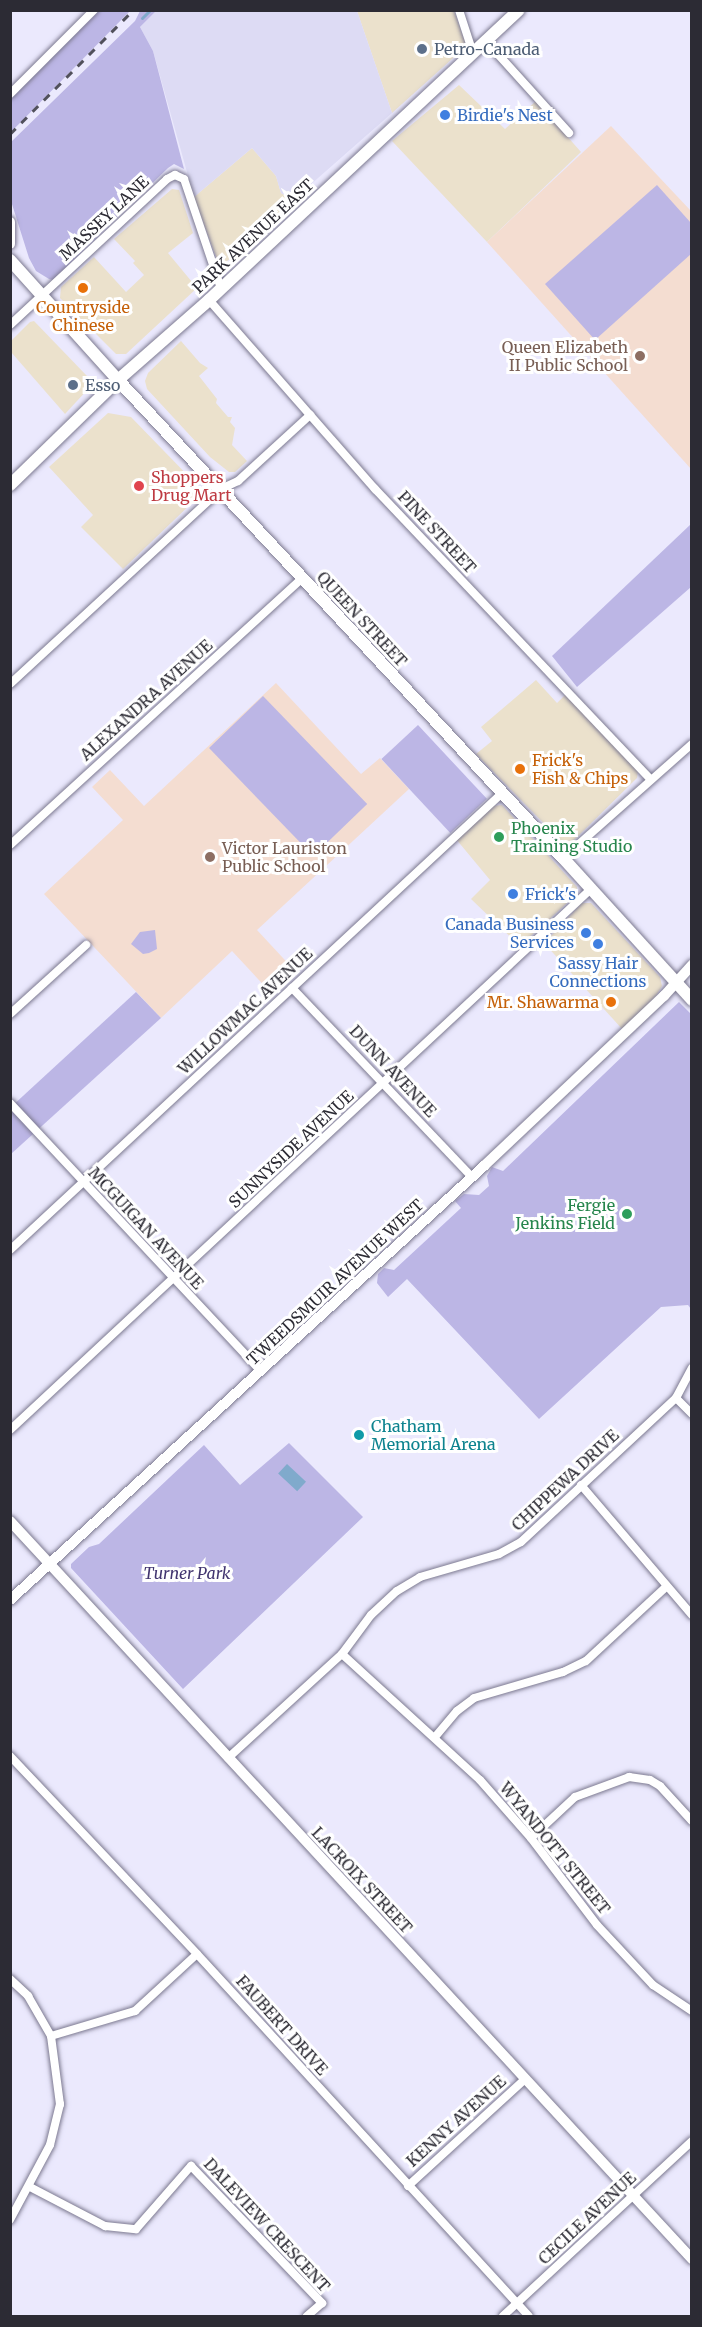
<!DOCTYPE html>
<style>
body{margin:0}
#map{position:relative;width:702px;height:2327px;overflow:hidden;background:#ebe9fd;font-family:Merriweather,serif}
div>[style]{position:absolute}
[style*='--x']{left:calc(var(--x)*1px);top:calc(var(--y)*1px);width:calc(var(--w)*1px);rotate:calc(var(--a)*1deg)}
.commercial>*{inset:0;background:#ebe1cc}
.built>*{inset:0;background:#dddbf4}
.education>*{inset:0;background:#f4ddd1}
.green>*{inset:0;background:#bcb6e5;transform-origin:0 0}
.water>*{inset:0;background:#80aacc;transform-origin:0 0}
.stream>*{height:3px;margin:-1.5px;padding:0 1.5px;transform-origin:1.5px;border-radius:1.5px;background:#80aacc}
.roads{filter:drop-shadow(0 0 2px #7c7990) drop-shadow(0 0 2px #7c7990)}
.minor>*{height:8px;margin:-4px;padding:0 4px;transform-origin:4px;border-radius:4px;background:#fff}
.tertiary>*{height:10px;margin:-5px;padding:0 5px;transform-origin:5px;border-radius:5px;background:#fff}
.secondary>*{height:12px;margin:-6px;padding:0 6px;transform-origin:6px;border-radius:6px;background:#fff}
.rail>*{height:3px;margin-top:-1.5px;transform-origin:0;background:repeating-linear-gradient(90deg,#51505b 0 8px,transparent 0 16px)}
.dots>*{width:16px;height:16px;translate:-50% -50%;box-sizing:border-box;border:3px solid #fff;border-radius:50%}
span{translate:-50% -50%;white-space:nowrap;text-align:center;line-height:1.15;-webkit-text-stroke:6px #fff;paint-order:stroke}
.service-label{font-size:16px;color:#4e5e75}
.left{translate:0 -50%;text-align:left}
.shop-label{font-size:16px;color:#366cbe}
.right{translate:-100% -50%;text-align:right}
.street-label{font-size:16px;color:#2c2b34}
.food-label{font-size:16px;color:#c56008}
.education-label{font-size:16px;color:#785e54}
.health-label{font-size:16px;color:#be3a42}
.leisure-label{font-size:16px;color:#27864d}
.culture-label{font-size:16px;color:#0d838f}
.park-label{font-size:16px;color:#41346f;font-style:italic}
.frame{position:absolute;inset:0;border:12px solid #2c2b34;pointer-events:none}
</style>
<div id="map">
<div class="commercial">
<div style="clip-path:polygon(357px 11px,454px 11px,465px 42px,462px 50px,392px 113px)"></div>
<div style="clip-path:polygon(459px 85px,505px 129px,536px 101px,581px 152px,487px 242px,392px 141px)"></div>
<div style="clip-path:polygon(252px 148px,276px 176px,281px 193px,293px 200px,222px 266px,219px 265px,194px 197px)"></div>
<div style="clip-path:polygon(172px 189px,179px 190px,193px 233px,168px 253px,197px 288px,126px 354px,116px 354px,60px 298px,61px 287px,94px 257px,126px 292px,144px 275px,133px 263px,135px 261px,114px 239px)"></div>
<div style="clip-path:polygon(34px 321px,87px 376px,89px 388px,65px 414px,11px 352px,11px 341px,30px 322px)"></div>
<div style="clip-path:polygon(181px 341px,200px 363px,208px 368px,199px 376px,217px 399px,216px 403px,228px 417px,232px 417px,230px 422px,235px 428px,232px 445px,247px 461px,235px 472px,229px 472px,210px 457px,147px 389px,145px 381px,148px 373px)"></div>
<div style="clip-path:polygon(108px 413px,131px 417px,197px 485px,196px 499px,123px 569px,81px 527px,93px 515px,49px 467px)"></div>
<div style="clip-path:polygon(536px 680px,557px 703px,566px 694px,638px 771px,637px 778px,569px 845px,561px 841px,476px 754px,492px 741px,481px 727px)"></div>
<div style="clip-path:polygon(502px 805px,577px 887px,577px 894px,520px 946px,471px 899px,490px 880px,456px 839px,492px 806px)"></div>
<div style="clip-path:polygon(582px 903px,591px 903px,660px 977px,662px 986px,656px 996px,623px 1030px,544px 943px)"></div>
</div>
<div class="built">
<div style="clip-path:polygon(156px 11px,357px 11px,392px 113px,293px 200px,281px 193px,276px 176px,252px 148px,194px 197px,153px 51px,140px 27px)"></div>
</div>
<div class="education">
<div style="clip-path:polygon(611px 126px,691px 211px,691px 469px,487px 242px)"></div>
<div style="clip-path:polygon(276px 683px,361px 774px,380px 758px,409px 789px,257px 930px,296px 972px,272px 994px,232px 951px,161px 1018px,44px 894px,123px 820px,92px 787px,110px 770px,144px 806px)"></div>
</div>
<div class="green">
<div style="clip-path:polygon(92px 11px,130px 11px,11px 132px,11px 92px)"></div>
<div style="clip-path:polygon(140px 11px,156px 11px,140px 27px,153px 51px,184px 169px,174px 164px,168px 168px,53px 280px,49px 279px,36px 271px,29px 258px,11px 201px,10px 143px,135px 21px)"></div>
<div style="clip-path:polygon(657px 185px,691px 223px,691px 254px,595px 340px,545px 284px)"></div>
<div style="clip-path:polygon(691px 524px,691px 587px,577px 687px,552px 656px)"></div>
<div style="left:263px;top:696px;width:150px;height:75px;rotate:46deg"></div>
<div style="left:418px;top:725px;width:101px;height:50px;rotate:47deg"></div>
<div style="clip-path:polygon(155px 930px,157px 949px,149px 953px,143px 954px,131px 944px,140px 932px)"></div>
<div style="clip-path:polygon(136px 992px,161px 1018px,11px 1154px,11px 1107px)"></div>
<div style="clip-path:polygon(679px 1002px,692px 1015px,691px 1309px,688px 1305px,661px 1307px,539px 1419px,407px 1279px,388px 1297px,377px 1283px,378px 1274px,384px 1268px,394px 1270px,461px 1208px,455px 1201px,464px 1194px,479px 1195px,489px 1186px,487px 1176px,492px 1167px,503px 1171px)"></div>
<div style="clip-path:polygon(289px 1443px,363px 1517px,183px 1689px,71px 1568px,71px 1564px,89px 1547px,99px 1544px,204px 1445px,240px 1485px)"></div>
</div>
<div class="water">
<div style="left:287px;top:1464px;width:26px;height:13px;rotate:43deg"></div>
</div>
<div class="stream">
<div style="--x:142;--y:18;--w:11;--a:-45"></div>
</div>
<div class="roads">
<div class="minor">
<div style="--x:459;--y:10;--w:45;--a:72"></div>
<div style="--x:486;--y:41;--w:124;--a:47.9"></div>
<div style="--x:10;--y:94;--w:119;--a:-45"></div>
<div style="--x:209;--y:300;--w:252;--a:48.7"></div>
<div style="--x:375;--y:489;--w:400;--a:46.5"></div>
<div style="--x:10;--y:325;--w:214;--a:-42.9"></div>
<div style="--x:167;--y:179;--w:9;--a:-27"></div>
<div style="--x:175;--y:175;--w:10;--a:24"></div>
<div style="--x:184;--y:179;--w:115;--a:71.3"></div>
<div style="--x:10;--y:684;--w:287;--a:-42.7"></div>
<div style="--x:221;--y:489;--w:19;--a:-25"></div>
<div style="--x:238;--y:481;--w:98;--a:-42.5"></div>
<div style="--x:10;--y:845;--w:396;--a:-42.4"></div>
<div style="--x:563;--y:858;--w:172;--a:-41.5"></div>
<div style="--x:292;--y:988;--w:261;--a:46.4"></div>
<div style="--x:10;--y:1014;--w:103;--a:-42.2"></div>
<div style="--x:10;--y:1103;--w:367;--a:46.9"></div>
<div style="--x:10;--y:1250;--w:670;--a:-42.88"></div>
<div style="--x:676;--y:1398;--w:23;--a:45"></div>
<div style="--x:10;--y:1430;--w:794;--a:-42.96"></div>
<div style="--x:581;--y:1485;--w:171;--a:49.5"></div>
<div style="--x:342;--y:1654;--w:187;--a:42.4"></div>
<div style="--x:480;--y:1780;--w:77;--a:48.7"></div>
<div style="--x:531;--y:1838;--w:109;--a:52.8"></div>
<div style="--x:597;--y:1925;--w:82;--a:47"></div>
<div style="--x:653;--y:1985;--w:47;--a:33.7"></div>
<div style="--x:435;--y:1737;--w:34;--a:-50"></div>
<div style="--x:457;--y:1711;--w:21;--a:-37"></div>
<div style="--x:474;--y:1698;--w:93;--a:-16.3"></div>
<div style="--x:563;--y:1672;--w:25;--a:-26"></div>
<div style="--x:586;--y:1661;--w:110;--a:-42.8"></div>
<div style="--x:10;--y:1756;--w:272;--a:46.6"></div>
<div style="--x:197;--y:1954;--w:491;--a:47.5"></div>
<div style="--x:228;--y:1758;--w:154;--a:-42.4"></div>
<div style="--x:342;--y:1654;--w:49;--a:-53.4"></div>
<div style="--x:371;--y:1615;--w:35;--a:-43"></div>
<div style="--x:397;--y:1591;--w:27;--a:-31"></div>
<div style="--x:420;--y:1577;--w:82;--a:-16.2"></div>
<div style="--x:499;--y:1554;--w:25;--a:-29"></div>
<div style="--x:521;--y:1542;--w:212;--a:-42.9"></div>
<div style="--x:676;--y:1398;--w:34;--a:-62"></div>
<div style="--x:531;--y:1838;--w:60;--a:-43"></div>
<div style="--x:575;--y:1797;--w:58;--a:-20.3"></div>
<div style="--x:629;--y:1777;--w:21;--a:8"></div>
<div style="--x:650;--y:1780;--w:12;--a:31"></div>
<div style="--x:660;--y:1786;--w:47;--a:47.6"></div>
<div style="--x:10;--y:1979;--w:25;--a:43"></div>
<div style="--x:28;--y:1996;--w:46;--a:60.1"></div>
<div style="--x:51;--y:2036;--w:69;--a:82.5"></div>
<div style="--x:60;--y:2104;--w:42;--a:103.7"></div>
<div style="--x:50;--y:2145;--w:85;--a:118.1"></div>
<div style="--x:51;--y:2036;--w:88;--a:-16.6"></div>
<div style="--x:135;--y:2011;--w:84;--a:-42.6"></div>
<div style="--x:408;--y:2186;--w:159;--a:-42.4"></div>
<div style="--x:30;--y:2187;--w:85;--a:27.5"></div>
<div style="--x:105;--y:2226;--w:31;--a:6"></div>
<div style="--x:136;--y:2229;--w:84;--a:-48.9"></div>
<div style="--x:191;--y:2166;--w:190;--a:46.3"></div>
<div style="--x:322;--y:2303;--w:20;--a:139"></div>
<div style="--x:503;--y:2316;--w:258;--a:-42.8"></div>
</div>
<div class="tertiary">
<div style="--x:10;--y:222;--w:22;--a:90"></div>
<div style="--x:10;--y:1521;--w:1005;--a:47.26"></div>
<div style="--x:10;--y:1600;--w:643;--a:-42.48"></div>
<div style="--x:484;--y:1166;--w:248;--a:-43.4"></div>
<div style="--x:664;--y:996;--w:42;--a:-47.9"></div>
</div>
<div class="secondary">
<div style="--x:10;--y:260;--w:161;--a:48"></div>
<div style="--x:118;--y:380;--w:653;--a:47.05"></div>
<div style="--x:563;--y:858;--w:192;--a:47.7"></div>
<div style="--x:10;--y:485;--w:151;--a:-44.2"></div>
<div style="--x:118;--y:380;--w:121;--a:-41.3"></div>
<div style="--x:209;--y:300;--w:424;--a:-43.1"></div>
</div>
</div>
<div class="rail">
<div style="--x:10;--y:134;--w:175;--a:-45.2"></div>
</div>
<div class="dots">
<div style="left:422px;top:49px;background:#5c6f8a"></div>
<div style="left:445px;top:115px;background:#3f7fe0"></div>
<div style="left:83px;top:288px;background:#e8710a"></div>
<div style="left:640px;top:356px;background:#8d6e63"></div>
<div style="left:73px;top:385px;background:#5c6f8a"></div>
<div style="left:139px;top:486px;background:#e0444e"></div>
<div style="left:520px;top:769px;background:#e8710a"></div>
<div style="left:499px;top:837px;background:#2e9e5b"></div>
<div style="left:210px;top:857px;background:#8d6e63"></div>
<div style="left:513px;top:894px;background:#3f7fe0"></div>
<div style="left:586px;top:933px;background:#3f7fe0"></div>
<div style="left:598px;top:944px;background:#3f7fe0"></div>
<div style="left:611px;top:1002px;background:#e8710a"></div>
<div style="left:627px;top:1214px;background:#2e9e5b"></div>
<div style="left:359px;top:1435px;background:#0f9aa8"></div>
</div>
<div class="service-label">
<span class="left" style="left:434px;top:49px">Petro-Canada</span>
<span class="left" style="left:85px;top:385px">Esso</span>
</div>
<div class="shop-label">
<span class="left" style="left:457px;top:115px">Birdie's Nest</span>
<span class="left" style="left:525px;top:894px">Frick's</span>
<span class="right" style="left:574px;top:933px">Canada Business<br>Services</span>
<span style="left:598px;top:972px">Sassy Hair<br>Connections</span>
</div>
<div class="street-label">
<span style="left:104px;top:218px;rotate:-43deg">MASSEY LANE</span>
<span style="left:253px;top:236px;rotate:-43deg">PARK AVENUE EAST</span>
<span style="left:437px;top:532px;rotate:47deg">PINE STREET</span>
<span style="left:362px;top:619px;rotate:47deg">QUEEN STREET</span>
<span style="left:146px;top:700px;rotate:-42deg">ALEXANDRA AVENUE</span>
<span style="left:245px;top:1011px;rotate:-43deg">WILLOWMAC AVENUE</span>
<span style="left:393px;top:1071px;rotate:47deg">DUNN AVENUE</span>
<span style="left:291px;top:1149px;rotate:-43deg">SUNNYSIDE AVENUE</span>
<span style="left:146px;top:1228px;rotate:47deg">MCGUIGAN AVENUE</span>
<span style="left:335px;top:1282px;rotate:-43deg">TWEEDSMUIR AVENUE WEST</span>
<span style="left:565px;top:1480px;rotate:-43deg">CHIPPEWA DRIVE</span>
<span style="left:555px;top:1848px;rotate:51deg">WYANDOTT STREET</span>
<span style="left:362px;top:1880px;rotate:47deg">LACROIX STREET</span>
<span style="left:282px;top:2025px;rotate:48deg">FAUBERT DRIVE</span>
<span style="left:456px;top:2121px;rotate:-42deg">KENNY AVENUE</span>
<span style="left:587px;top:2218px;rotate:-43deg">CECILE AVENUE</span>
<span style="left:267px;top:2225px;rotate:47deg">DALEVIEW CRESCENT</span>
</div>
<div class="food-label">
<span style="left:83px;top:316px">Countryside<br>Chinese</span>
<span class="left" style="left:532px;top:769px">Frick's<br>Fish &amp; Chips</span>
<span class="right" style="left:599px;top:1002px">Mr. Shawarma</span>
</div>
<div class="education-label">
<span class="right" style="left:628px;top:356px">Queen Elizabeth<br>II Public School</span>
<span class="left" style="left:222px;top:857px">Victor Lauriston<br>Public School</span>
</div>
<div class="health-label">
<span class="left" style="left:151px;top:486px">Shoppers<br>Drug Mart</span>
</div>
<div class="leisure-label">
<span class="left" style="left:511px;top:837px">Phoenix<br>Training Studio</span>
<span class="right" style="left:615px;top:1214px">Fergie<br>Jenkins Field</span>
</div>
<div class="culture-label">
<span class="left" style="left:371px;top:1435px">Chatham<br>Memorial Arena</span>
</div>
<div class="park-label">
<span style="left:187px;top:1573px">Turner Park</span>
</div>
<div class="frame"></div>
</div>
